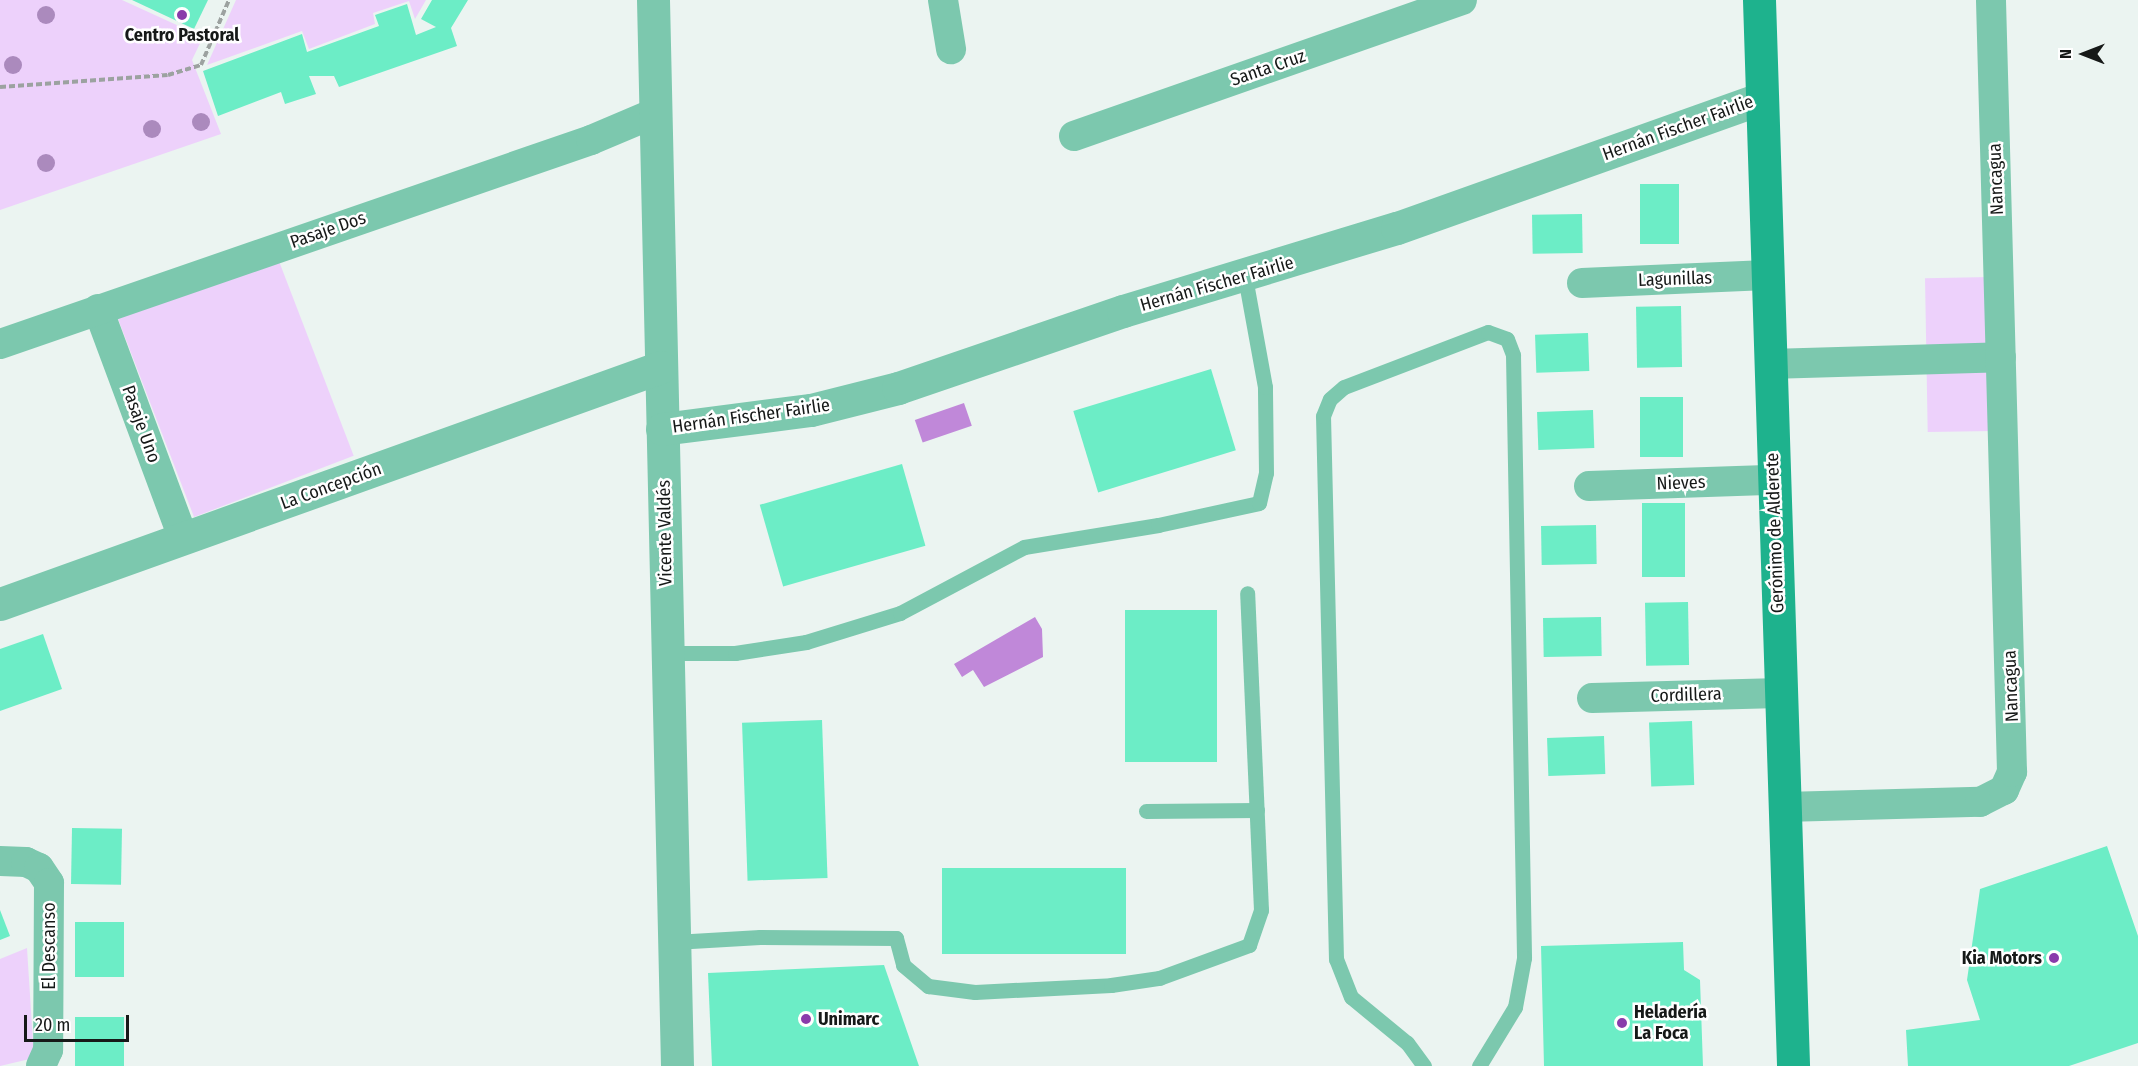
<!DOCTYPE html>
<meta charset="utf-8">
<style>
body{margin:0}
#map{position:relative;width:2138px;height:1066px;overflow:hidden;background:#ebf4f1;font-family:"Fira Sans Condensed",sans-serif}
div>[style]{position:absolute}
[style*='--x']{left:calc(var(--x)*1px);top:calc(var(--y)*1px);width:calc(var(--w)*1px);rotate:calc(var(--a)*1deg)}
.green>*{inset:0;background:#edd1fb;transform-origin:0 0}
.water>*{inset:0;background:#c088d9;transform-origin:0 0}
.building>*{inset:0;background:#6cedc6;transform-origin:0 0}
.path>*{height:4px;margin-top:-2px;transform-origin:0;background:repeating-linear-gradient(90deg,#9ca2a0 0 6px,transparent 0 9px)}
.service>*{height:15px;margin:-7.5px;padding:0 7.5px;transform-origin:7.5px;border-radius:7.5px;background:#7cc8ae}
.minor>*{height:30px;margin:-15px;padding:0 15px;transform-origin:15px;border-radius:15px;background:#7cc8ae}
.tertiary>*{height:33px;margin:-16.5px;padding:0 16.5px;transform-origin:16.5px;border-radius:16.5px;background:#7cc8ae}
.secondary>*{height:33px;margin:-16.5px;padding:0 16.5px;transform-origin:16.5px;border-radius:16.5px;background:#1eb28d}
.trees>*{width:18px;height:18px;margin:-9px;border-radius:50%;background:#ab8abd}
.dots>*{width:16px;height:16px;translate:-50% -50%;box-sizing:border-box;border:3px solid #fff;border-radius:50%}
span{translate:-50% -50%;white-space:nowrap;text-align:center;line-height:1.15;-webkit-text-stroke:5px #fff;paint-order:stroke}
.poi-label{font-size:18px;color:#161918;font-weight:700}
.right{translate:-100% -50%;text-align:right}
.left{translate:0 -50%;text-align:left}
.street-label{font-size:18px;color:#161918}
.north{position:absolute;left:2054px;top:24px;width:60px;height:60px;-webkit-text-stroke:4px #fff;paint-order:stroke;rotate:270deg;font-size:16px;font-weight:700;line-height:24px;text-align:center;color:#161918}
.north::after{content:'';display:block;margin:auto;width:21px;height:27px;background:#161918;clip-path:polygon(50% 0,100% 100%,50% 72%,0 100%)}
.scale{position:absolute;left:24px;top:1015px;width:105px;height:27px;box-sizing:border-box;border:3px solid #161918;border-top:0;padding-left:8px;font-size:18px;line-height:21px;white-space:nowrap;color:#161918;-webkit-text-stroke:4px #fff;paint-order:stroke}
</style>
<div id="map">
<div class="green">
<div style="clip-path:polygon(0 0,122px 0,203px 37px,192px 60px,221px 134px,0 210px)"></div>
<div style="clip-path:polygon(236px 0,426px 0,415px 19px,409px 1px,373px 13px,375px 24px,309px 49px,302px 31px,207px 65px)"></div>
<div style="left:277px;top:256px;width:214px;height:171px;rotate:69deg"></div>
<div style="left:1990px;top:277px;width:154px;height:65px;rotate:89deg"></div>
<div style="clip-path:polygon(27px 948px,34px 1058px,0 1066px,0 959px)"></div>
</div>
<div class="water">
<div style="left:964px;top:403px;width:24px;height:52px;rotate:71deg"></div>
<div style="clip-path:polygon(1035px 617px,1042px 629px,1043px 657px,984px 687px,973px 670px,962px 677px,954px 664px)"></div>
</div>
<div class="building">
<div style="clip-path:polygon(132px 0,208px 0,194px 29px)"></div>
<div style="clip-path:polygon(432px 0,468px 0,451px 28px,457px 46px,339px 87px,334px 76px,309px 76px,316px 94px,285px 104px,281px 92px,218px 116px,203px 71px,302px 34px,307px 52px,379px 26px,375px 15px,407px 4px,416px 35px,436px 27px,421px 19px)"></div>
<div style="left:1640px;top:184px;width:39px;height:60px"></div>
<div style="left:1582px;top:214px;width:39px;height:50px;rotate:89deg"></div>
<div style="left:1681px;top:306px;width:61px;height:45px;rotate:89deg"></div>
<div style="left:1588px;top:333px;width:38px;height:53px;rotate:88deg"></div>
<div style="left:1211px;top:369px;width:85px;height:144px;rotate:73deg"></div>
<div style="left:1640px;top:397px;width:43px;height:60px"></div>
<div style="left:1593px;top:410px;width:38px;height:56px;rotate:88deg"></div>
<div style="left:902px;top:464px;width:85px;height:148px;rotate:74deg"></div>
<div style="left:1642px;top:503px;width:43px;height:74px"></div>
<div style="left:1596px;top:525px;width:39px;height:55px;rotate:89deg"></div>
<div style="left:1688px;top:602px;width:63px;height:43px;rotate:89deg"></div>
<div style="left:1125px;top:610px;width:92px;height:152px"></div>
<div style="left:1601px;top:617px;width:39px;height:58px;rotate:89deg"></div>
<div style="clip-path:polygon(43px 634px,62px 689px,0 711px,0 649px)"></div>
<div style="left:822px;top:720px;width:158px;height:80px;rotate:88deg"></div>
<div style="left:1692px;top:721px;width:64px;height:43px;rotate:88deg"></div>
<div style="left:1604px;top:736px;width:38px;height:57px;rotate:88deg"></div>
<div style="left:72px;top:828px;width:50px;height:56px;rotate:1deg"></div>
<div style="clip-path:polygon(2107px 846px,2138px 936px,2138px 1043px,2069px 1066px,1908px 1066px,1906px 1030px,1980px 1020px,1967px 980px,1980px 889px)"></div>
<div style="left:942px;top:868px;width:184px;height:86px"></div>
<div style="clip-path:polygon(0 910px,10px 936px,0 940px)"></div>
<div style="left:75px;top:922px;width:49px;height:55px"></div>
<div style="clip-path:polygon(1683px 942px,1684px 970px,1700px 980px,1703px 1066px,1544px 1066px,1541px 946px)"></div>
<div style="clip-path:polygon(884px 965px,919px 1066px,712px 1066px,708px 973px)"></div>
<div style="left:75px;top:1017px;width:49px;height:49px"></div>
</div>
<div class="path">
<div style="--x:0;--y:87;--w:168;--a:-4.1"></div>
<div style="--x:168;--y:75;--w:34;--a:-17"></div>
<div style="--x:201;--y:65;--w:71;--a:-66.7"></div>
</div>
<div class="service">
<div style="--x:668;--y:653;--w:67;--a:0"></div>
<div style="--x:735;--y:653;--w:72;--a:-8.8"></div>
<div style="--x:806;--y:642;--w:98;--a:-17.1"></div>
<div style="--x:900;--y:613;--w:140;--a:-28"></div>
<div style="--x:1024;--y:547;--w:136;--a:-9.3"></div>
<div style="--x:1158;--y:525;--w:103;--a:-12.3"></div>
<div style="--x:1259;--y:503;--w:31;--a:-77"></div>
<div style="--x:1266;--y:473;--w:86;--a:-90.7"></div>
<div style="--x:1265;--y:387;--w:112;--a:-100.3"></div>
<div style="--x:1146;--y:811;--w:111;--a:-0.5"></div>
<div style="--x:674;--y:942;--w:86;--a:-3.3"></div>
<div style="--x:760;--y:937;--w:136;--a:0.4"></div>
<div style="--x:896;--y:938;--w:28;--a:75"></div>
<div style="--x:903;--y:965;--w:33;--a:40"></div>
<div style="--x:928;--y:986;--w:47;--a:7.3"></div>
<div style="--x:975;--y:992;--w:136;--a:-2.9"></div>
<div style="--x:1111;--y:985;--w:49;--a:-8.3"></div>
<div style="--x:1159;--y:978;--w:96;--a:-20.1"></div>
<div style="--x:1249;--y:945;--w:37;--a:-71"></div>
<div style="--x:1261;--y:910;--w:317;--a:-92.5"></div>
<div style="--x:1424;--y:1066;--w:29;--a:-126"></div>
<div style="--x:1407;--y:1043;--w:72;--a:-140.6"></div>
<div style="--x:1351;--y:997;--w:41;--a:-111.5"></div>
<div style="--x:1336;--y:959;--w:543;--a:-91.37"></div>
<div style="--x:1323;--y:416;--w:18;--a:-68"></div>
<div style="--x:1330;--y:399;--w:18;--a:-41"></div>
<div style="--x:1344;--y:387;--w:154;--a:-20.9"></div>
<div style="--x:1488;--y:332;--w:20;--a:20"></div>
<div style="--x:1507;--y:339;--w:17;--a:69"></div>
<div style="--x:1513;--y:355;--w:603;--a:88.95"></div>
<div style="--x:1524;--y:958;--w:50;--a:100.4"></div>
<div style="--x:1515;--y:1007;--w:69;--a:121.4"></div>
</div>
<div class="minor">
<div style="--x:943;--y:0;--w:50;--a:80.7"></div>
<div style="--x:1074;--y:136;--w:411;--a:-19.3"></div>
<div style="--x:1582;--y:283;--w:185;--a:-2.5"></div>
<div style="--x:98;--y:309;--w:246;--a:69.6"></div>
<div style="--x:0;--y:344;--w:625;--a:-19.04"></div>
<div style="--x:591;--y:140;--w:69;--a:-22.9"></div>
<div style="--x:1770;--y:364;--w:231;--a:-1.7"></div>
<div style="--x:1589;--y:486;--w:185;--a:-1.9"></div>
<div style="--x:1592;--y:698;--w:189;--a:-1.5"></div>
<div style="--x:1784;--y:807;--w:196;--a:-1.5"></div>
<div style="--x:1980;--y:802;--w:27;--a:-27"></div>
<div style="--x:2004;--y:790;--w:20;--a:-66"></div>
<div style="--x:2012;--y:772;--w:772;--a:-91.56"></div>
<div style="--x:0;--y:861;--w:26;--a:2"></div>
<div style="--x:26;--y:862;--w:14;--a:25"></div>
<div style="--x:39;--y:868;--w:18;--a:56"></div>
<div style="--x:49;--y:883;--w:167;--a:90.3"></div>
<div style="--x:48;--y:1050;--w:17;--a:114"></div>
</div>
<div class="tertiary">
<div style="--x:653;--y:0;--w:1066;--a:88.71"></div>
<div style="--x:662;--y:429;--w:150;--a:-7.3"></div>
<div style="--x:811;--y:410;--w:90;--a:-14.2"></div>
<div style="--x:898;--y:388;--w:238;--a:-18.9"></div>
<div style="--x:1123;--y:311;--w:286;--a:-16.9"></div>
<div style="--x:1397;--y:228;--w:387;--a:-19.6"></div>
<div style="--x:0;--y:604;--w:702;--a:-19.73"></div>
</div>
<div class="secondary">
<div style="--x:1759;--y:0;--w:1067;--a:88.17"></div>
</div>
<div class="trees">
<div style="left:46px;top:15px"></div>
<div style="left:13px;top:65px"></div>
<div style="left:201px;top:122px"></div>
<div style="left:152px;top:129px"></div>
<div style="left:46px;top:163px"></div>
</div>
<div class="dots">
<div style="left:182px;top:15px;background:#8a3bab"></div>
<div style="left:2054px;top:958px;background:#8a3bab"></div>
<div style="left:806px;top:1019px;background:#8a3bab"></div>
<div style="left:1622px;top:1023px;background:#8a3bab"></div>
</div>
<div class="poi-label">
<span style="left:182px;top:35px">Centro Pastoral</span>
<span class="right" style="left:2042px;top:958px">Kia Motors</span>
<span class="left" style="left:1634px;top:1023px">Heladería<br>La Foca</span>
<span class="left" style="left:818px;top:1019px">Unimarc</span>
</div>
<div class="street-label">
<span style="left:1268px;top:68px;rotate:-19deg">Santa Cruz</span>
<span style="left:1678px;top:128px;rotate:-20deg">Hernán Fischer Fairlie</span>
<span style="left:1996px;top:179px;rotate:-92deg">Nancagua</span>
<span style="left:328px;top:230px;rotate:-19deg">Pasaje Dos</span>
<span style="left:1675px;top:279px;rotate:-2deg">Lagunillas</span>
<span style="left:1217px;top:284px;rotate:-16deg">Hernán Fischer Fairlie</span>
<span style="left:751px;top:416px;rotate:-8deg">Hernán Fischer Fairlie</span>
<span style="left:141px;top:424px;rotate:70deg">Pasaje Uno</span>
<span style="left:1681px;top:483px;rotate:-2deg">Nieves</span>
<span style="left:331px;top:486px;rotate:-20deg">La Concepción</span>
<span style="left:665px;top:533px;rotate:-91deg">Vicente Valdés</span>
<span style="left:1775px;top:533px;rotate:-92deg">Gerónimo de Alderete</span>
<span style="left:2011px;top:686px;rotate:-92deg">Nancagua</span>
<span style="left:1686px;top:695px;rotate:-2deg">Cordillera</span>
<span style="left:49px;top:946px;rotate:-90deg">El Descanso</span>
</div>
<div class="north">N</div>
<div class="scale">20 m</div>
</div>
